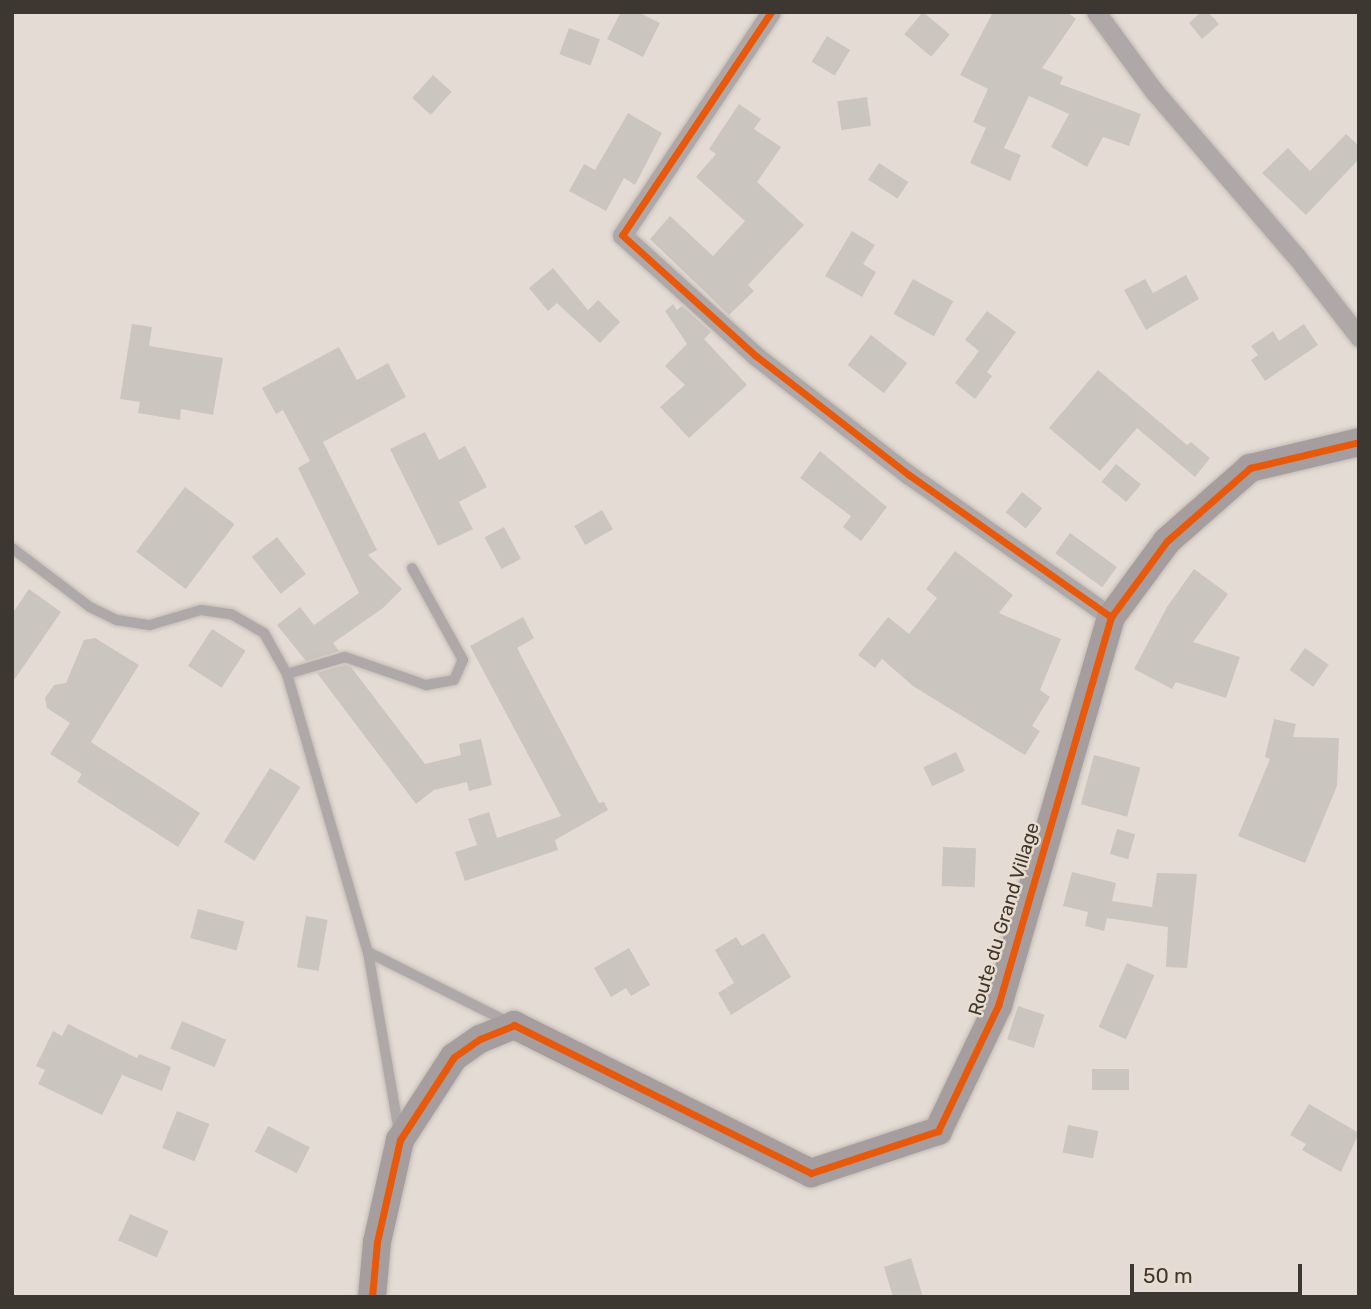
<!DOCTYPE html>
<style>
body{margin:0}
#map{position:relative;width:1371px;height:1309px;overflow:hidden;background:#e4dcd4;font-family:Rubik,sans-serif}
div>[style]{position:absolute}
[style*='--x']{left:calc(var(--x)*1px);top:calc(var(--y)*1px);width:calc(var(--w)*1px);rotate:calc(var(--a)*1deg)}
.building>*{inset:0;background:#cbc5bf;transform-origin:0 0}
.roads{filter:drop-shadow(0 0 2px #c1bbb5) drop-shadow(0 0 2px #c1bbb5)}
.lane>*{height:10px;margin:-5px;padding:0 5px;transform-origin:5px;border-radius:5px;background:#afa8a8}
.street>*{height:19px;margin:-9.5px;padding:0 9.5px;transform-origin:9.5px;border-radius:9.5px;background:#afa8a8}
.secondary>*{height:28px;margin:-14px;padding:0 14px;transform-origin:14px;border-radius:14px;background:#a69e9e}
.cycleway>*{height:7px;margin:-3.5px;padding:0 3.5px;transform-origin:3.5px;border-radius:3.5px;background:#e8590c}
span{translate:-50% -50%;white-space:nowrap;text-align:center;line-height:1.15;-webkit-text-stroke:5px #eaddce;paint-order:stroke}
.street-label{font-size:19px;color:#3d3732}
.frame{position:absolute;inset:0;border:14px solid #3d3732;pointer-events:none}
.scale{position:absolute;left:1130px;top:1264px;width:172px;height:32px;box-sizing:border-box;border:4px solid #3d3732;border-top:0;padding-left:9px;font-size:21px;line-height:24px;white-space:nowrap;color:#3d3732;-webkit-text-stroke:5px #eaddce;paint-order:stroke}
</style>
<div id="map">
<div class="building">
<div style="clip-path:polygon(621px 12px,638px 12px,660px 23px,643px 57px,607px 39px)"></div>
<div style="left:923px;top:12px;width:35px;height:29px;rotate:40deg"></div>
<div style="clip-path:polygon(993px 12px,1067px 12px,1076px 19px,1042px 68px,1063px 77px,1060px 84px,1141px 114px,1129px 146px,1103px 137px,1087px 167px,1051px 147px,1069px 114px,1029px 96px,1004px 148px,1021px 155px,1010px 181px,970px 163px,986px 128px,973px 122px,988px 89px,960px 75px)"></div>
<div style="clip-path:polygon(1201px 12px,1208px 12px,1219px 24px,1202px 39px,1189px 23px)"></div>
<div style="left:569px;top:28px;width:33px;height:28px;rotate:20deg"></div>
<div style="left:827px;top:36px;width:27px;height:30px;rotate:31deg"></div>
<div style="left:433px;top:75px;width:25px;height:31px;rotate:42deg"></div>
<div style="left:867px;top:97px;width:29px;height:30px;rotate:82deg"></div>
<div style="clip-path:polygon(739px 104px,761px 119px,754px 129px,781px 147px,757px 182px,804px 225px,748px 285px,754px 291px,729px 315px,650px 239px,670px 216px,713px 256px,745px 221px,696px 177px,716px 154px,709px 149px)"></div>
<div style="clip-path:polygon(628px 113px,662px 133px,635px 185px,624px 178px,606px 211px,569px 191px,584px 164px,595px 170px)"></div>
<div style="clip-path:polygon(1346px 134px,1359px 146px,1359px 159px,1306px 215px,1262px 173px,1288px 148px,1310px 171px)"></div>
<div style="left:879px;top:163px;width:35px;height:20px;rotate:33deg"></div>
<div style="clip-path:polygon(852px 231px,875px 245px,863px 264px,876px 272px,862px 297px,825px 276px)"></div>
<div style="clip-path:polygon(553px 268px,588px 310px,598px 300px,620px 322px,600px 343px,557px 303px,548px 311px,529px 288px)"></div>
<div style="clip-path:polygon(1186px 275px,1199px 299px,1146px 330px,1124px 290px,1145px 279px,1153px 293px)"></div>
<div style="left:913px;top:279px;width:46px;height:40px;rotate:29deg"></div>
<div style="clip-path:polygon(673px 304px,677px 310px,682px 306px,711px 332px,704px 339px,747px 385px,689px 438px,660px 407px,685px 385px,665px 366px,687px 344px,665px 311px)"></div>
<div style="clip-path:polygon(987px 311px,1016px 332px,987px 372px,992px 376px,975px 399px,955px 383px,979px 351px,965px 340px)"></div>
<div style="clip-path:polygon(132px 324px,152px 327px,149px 346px,223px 358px,213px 415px,181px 409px,180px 420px,138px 413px,140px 402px,120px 399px)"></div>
<div style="clip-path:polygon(1304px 324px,1318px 345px,1265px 381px,1251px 360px,1258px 355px,1251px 346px,1273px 331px,1279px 341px)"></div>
<div style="left:871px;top:335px;width:46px;height:38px;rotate:38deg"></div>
<div style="clip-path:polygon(339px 347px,357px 380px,388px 363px,406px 397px,323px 442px,377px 550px,368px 555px,402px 589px,383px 608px,333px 643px,339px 651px,306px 661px,277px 625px,300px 607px,314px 625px,359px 593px,298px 468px,310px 461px,283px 410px,276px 414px,262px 388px)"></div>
<div style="clip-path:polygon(1098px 370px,1187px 445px,1191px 442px,1210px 458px,1195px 477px,1137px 428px,1100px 471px,1049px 428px)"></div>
<div style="clip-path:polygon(425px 432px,439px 460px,465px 446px,487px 487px,459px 502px,473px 529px,438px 546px,390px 449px)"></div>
<div style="clip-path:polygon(820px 451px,887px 507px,861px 541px,843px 527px,851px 516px,800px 478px)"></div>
<div style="left:1116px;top:464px;width:32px;height:23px;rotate:39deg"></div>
<div style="left:185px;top:487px;width:62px;height:81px;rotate:37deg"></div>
<div style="left:1022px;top:492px;width:26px;height:26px;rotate:39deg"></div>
<div style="left:602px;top:510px;width:22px;height:32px;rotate:60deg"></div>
<div style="left:504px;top:527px;width:36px;height:22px;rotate:62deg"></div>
<div style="left:1070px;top:533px;width:58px;height:25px;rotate:36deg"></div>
<div style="left:277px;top:537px;width:47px;height:32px;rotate:52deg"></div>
<div style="clip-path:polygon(955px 551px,1013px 595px,999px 613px,1061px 639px,1040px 690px,1050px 697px,1032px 726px,1040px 731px,1025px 755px,913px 686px,882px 659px,875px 668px,858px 655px,888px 617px,909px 634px,937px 598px,926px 589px)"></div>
<div style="clip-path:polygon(1194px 569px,1228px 594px,1193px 642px,1240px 657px,1226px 698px,1176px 682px,1172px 689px,1134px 669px,1167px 607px)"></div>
<div style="clip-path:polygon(29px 589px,61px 612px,12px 683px,12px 614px)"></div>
<div style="clip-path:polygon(523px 617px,534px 638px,517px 648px,599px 803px,604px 802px,608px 810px,555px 840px,558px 850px,465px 881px,455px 852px,477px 845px,468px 819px,489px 812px,497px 838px,561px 816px,470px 646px)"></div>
<div style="left:212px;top:629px;width:40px;height:44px;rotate:33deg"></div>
<div style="clip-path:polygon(95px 638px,139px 665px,91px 742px,200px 813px,178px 847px,77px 782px,82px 774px,50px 754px,70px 723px,47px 708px,45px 698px,54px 685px,66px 683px,84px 640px)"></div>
<div style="left:1305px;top:648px;width:29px;height:27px;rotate:35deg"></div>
<div style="clip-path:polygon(345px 665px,351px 667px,425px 764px,461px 755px,459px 744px,481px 739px,492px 785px,469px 791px,467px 782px,434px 790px,416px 804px,317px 673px)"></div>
<div style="clip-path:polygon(1274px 719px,1296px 724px,1293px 737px,1339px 738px,1337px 786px,1305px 863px,1238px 836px,1270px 759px,1265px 757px)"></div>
<div style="left:956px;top:752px;width:21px;height:36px;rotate:65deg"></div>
<div style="left:1094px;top:755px;width:48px;height:51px;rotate:15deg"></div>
<div style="left:270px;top:768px;width:36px;height:87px;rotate:32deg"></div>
<div style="left:1117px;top:829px;width:19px;height:26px;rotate:16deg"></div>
<div style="left:943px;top:847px;width:33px;height:39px;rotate:2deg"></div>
<div style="clip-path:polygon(1072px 872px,1116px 883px,1112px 901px,1152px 907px,1157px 873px,1197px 874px,1187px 968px,1166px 967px,1168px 927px,1107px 918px,1104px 931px,1085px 926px,1088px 912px,1063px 906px)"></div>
<div style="left:198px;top:909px;width:48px;height:30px;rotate:15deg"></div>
<div style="left:306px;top:916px;width:22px;height:52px;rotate:10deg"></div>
<div style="clip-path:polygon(764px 933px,791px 977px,731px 1015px,718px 993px,734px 983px,715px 950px,736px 937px,742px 946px)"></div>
<div style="clip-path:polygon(629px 948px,650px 985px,631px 996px,626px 988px,611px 997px,594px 968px)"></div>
<div style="left:1127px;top:963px;width:30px;height:70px;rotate:24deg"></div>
<div style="left:1018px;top:1006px;width:28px;height:35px;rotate:18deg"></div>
<div style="left:182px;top:1021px;width:48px;height:30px;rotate:23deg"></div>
<div style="clip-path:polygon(68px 1024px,137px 1058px,139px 1054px,171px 1067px,162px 1091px,122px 1075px,102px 1115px,38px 1084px,45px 1070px,36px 1066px,53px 1031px,62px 1036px)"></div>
<div style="left:1092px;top:1069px;width:37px;height:21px"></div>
<div style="clip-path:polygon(1309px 1104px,1359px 1133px,1341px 1172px,1302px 1150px,1306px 1144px,1290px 1135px)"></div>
<div style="left:177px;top:1111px;width:35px;height:40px;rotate:22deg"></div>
<div style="left:1068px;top:1125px;width:31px;height:28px;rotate:11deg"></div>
<div style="left:268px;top:1126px;width:47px;height:29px;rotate:27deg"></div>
<div style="left:130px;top:1214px;width:42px;height:29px;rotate:24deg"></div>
<div style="clip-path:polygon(911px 1258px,923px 1297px,893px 1297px,884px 1267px)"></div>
</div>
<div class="roads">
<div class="lane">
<div style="--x:12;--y:548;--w:98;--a:37.1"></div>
<div style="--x:90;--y:607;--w:30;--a:26"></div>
<div style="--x:117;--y:620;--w:33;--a:9"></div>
<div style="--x:150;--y:625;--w:53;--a:-16.4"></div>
<div style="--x:201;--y:610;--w:30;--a:8"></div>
<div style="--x:231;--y:614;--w:38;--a:30"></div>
<div style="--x:264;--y:633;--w:47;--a:60.7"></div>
<div style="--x:287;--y:674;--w:290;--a:73.8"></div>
<div style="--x:368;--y:952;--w:157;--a:26.6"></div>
<div style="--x:287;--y:674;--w:60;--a:-16.3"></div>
<div style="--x:345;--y:657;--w:86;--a:19.1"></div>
<div style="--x:426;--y:685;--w:28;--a:-10"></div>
<div style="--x:454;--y:680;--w:22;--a:-66"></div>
<div style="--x:463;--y:660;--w:105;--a:-119"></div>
<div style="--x:368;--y:952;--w:183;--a:80.2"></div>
</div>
<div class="street">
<div style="--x:771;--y:12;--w:268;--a:123.7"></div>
<div style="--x:622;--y:235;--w:181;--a:42.1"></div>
<div style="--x:756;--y:356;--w:194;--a:37.9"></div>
<div style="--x:909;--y:475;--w:247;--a:35.1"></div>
<div style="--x:1096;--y:12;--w:97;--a:53.8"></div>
<div style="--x:1153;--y:90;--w:219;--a:49.3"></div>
<div style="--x:1296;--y:256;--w:103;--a:52.1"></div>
</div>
<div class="secondary">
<div style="--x:372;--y:1297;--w:55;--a:-84.8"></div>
<div style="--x:377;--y:1242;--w:105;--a:-77.3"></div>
<div style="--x:400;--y:1140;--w:99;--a:-57"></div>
<div style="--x:454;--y:1057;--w:32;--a:-35"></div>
<div style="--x:480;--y:1039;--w:37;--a:-22"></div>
<div style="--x:514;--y:1025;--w:332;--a:26.5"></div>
<div style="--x:811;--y:1173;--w:134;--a:-18.3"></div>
<div style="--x:938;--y:1131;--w:139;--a:-64.4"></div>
<div style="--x:998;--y:1006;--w:405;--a:-73.8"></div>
<div style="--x:1111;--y:617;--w:94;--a:-53.6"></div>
<div style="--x:1167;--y:541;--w:111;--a:-41.3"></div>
<div style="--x:1250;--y:468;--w:112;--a:-13.4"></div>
</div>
</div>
<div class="cycleway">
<div style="--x:771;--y:12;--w:268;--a:123.7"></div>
<div style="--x:622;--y:235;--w:181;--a:42.1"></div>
<div style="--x:756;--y:356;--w:194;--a:37.9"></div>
<div style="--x:909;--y:475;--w:247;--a:35.1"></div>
<div style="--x:372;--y:1297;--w:55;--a:-84.8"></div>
<div style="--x:377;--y:1242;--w:105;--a:-77.3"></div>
<div style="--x:400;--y:1140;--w:99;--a:-57"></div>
<div style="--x:454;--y:1057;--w:32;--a:-35"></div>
<div style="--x:480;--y:1039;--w:37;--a:-22"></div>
<div style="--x:514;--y:1025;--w:332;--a:26.5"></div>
<div style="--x:811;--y:1173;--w:134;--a:-18.3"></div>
<div style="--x:938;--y:1131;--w:139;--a:-64.4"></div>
<div style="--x:998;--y:1006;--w:405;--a:-73.8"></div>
<div style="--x:1111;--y:617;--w:94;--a:-53.6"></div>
<div style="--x:1167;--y:541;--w:111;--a:-41.3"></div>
<div style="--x:1250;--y:468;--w:112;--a:-13.4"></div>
</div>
<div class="street-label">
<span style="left:1004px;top:919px;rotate:-73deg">Route du Grand Village</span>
</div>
<div class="frame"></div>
<div class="scale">50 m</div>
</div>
